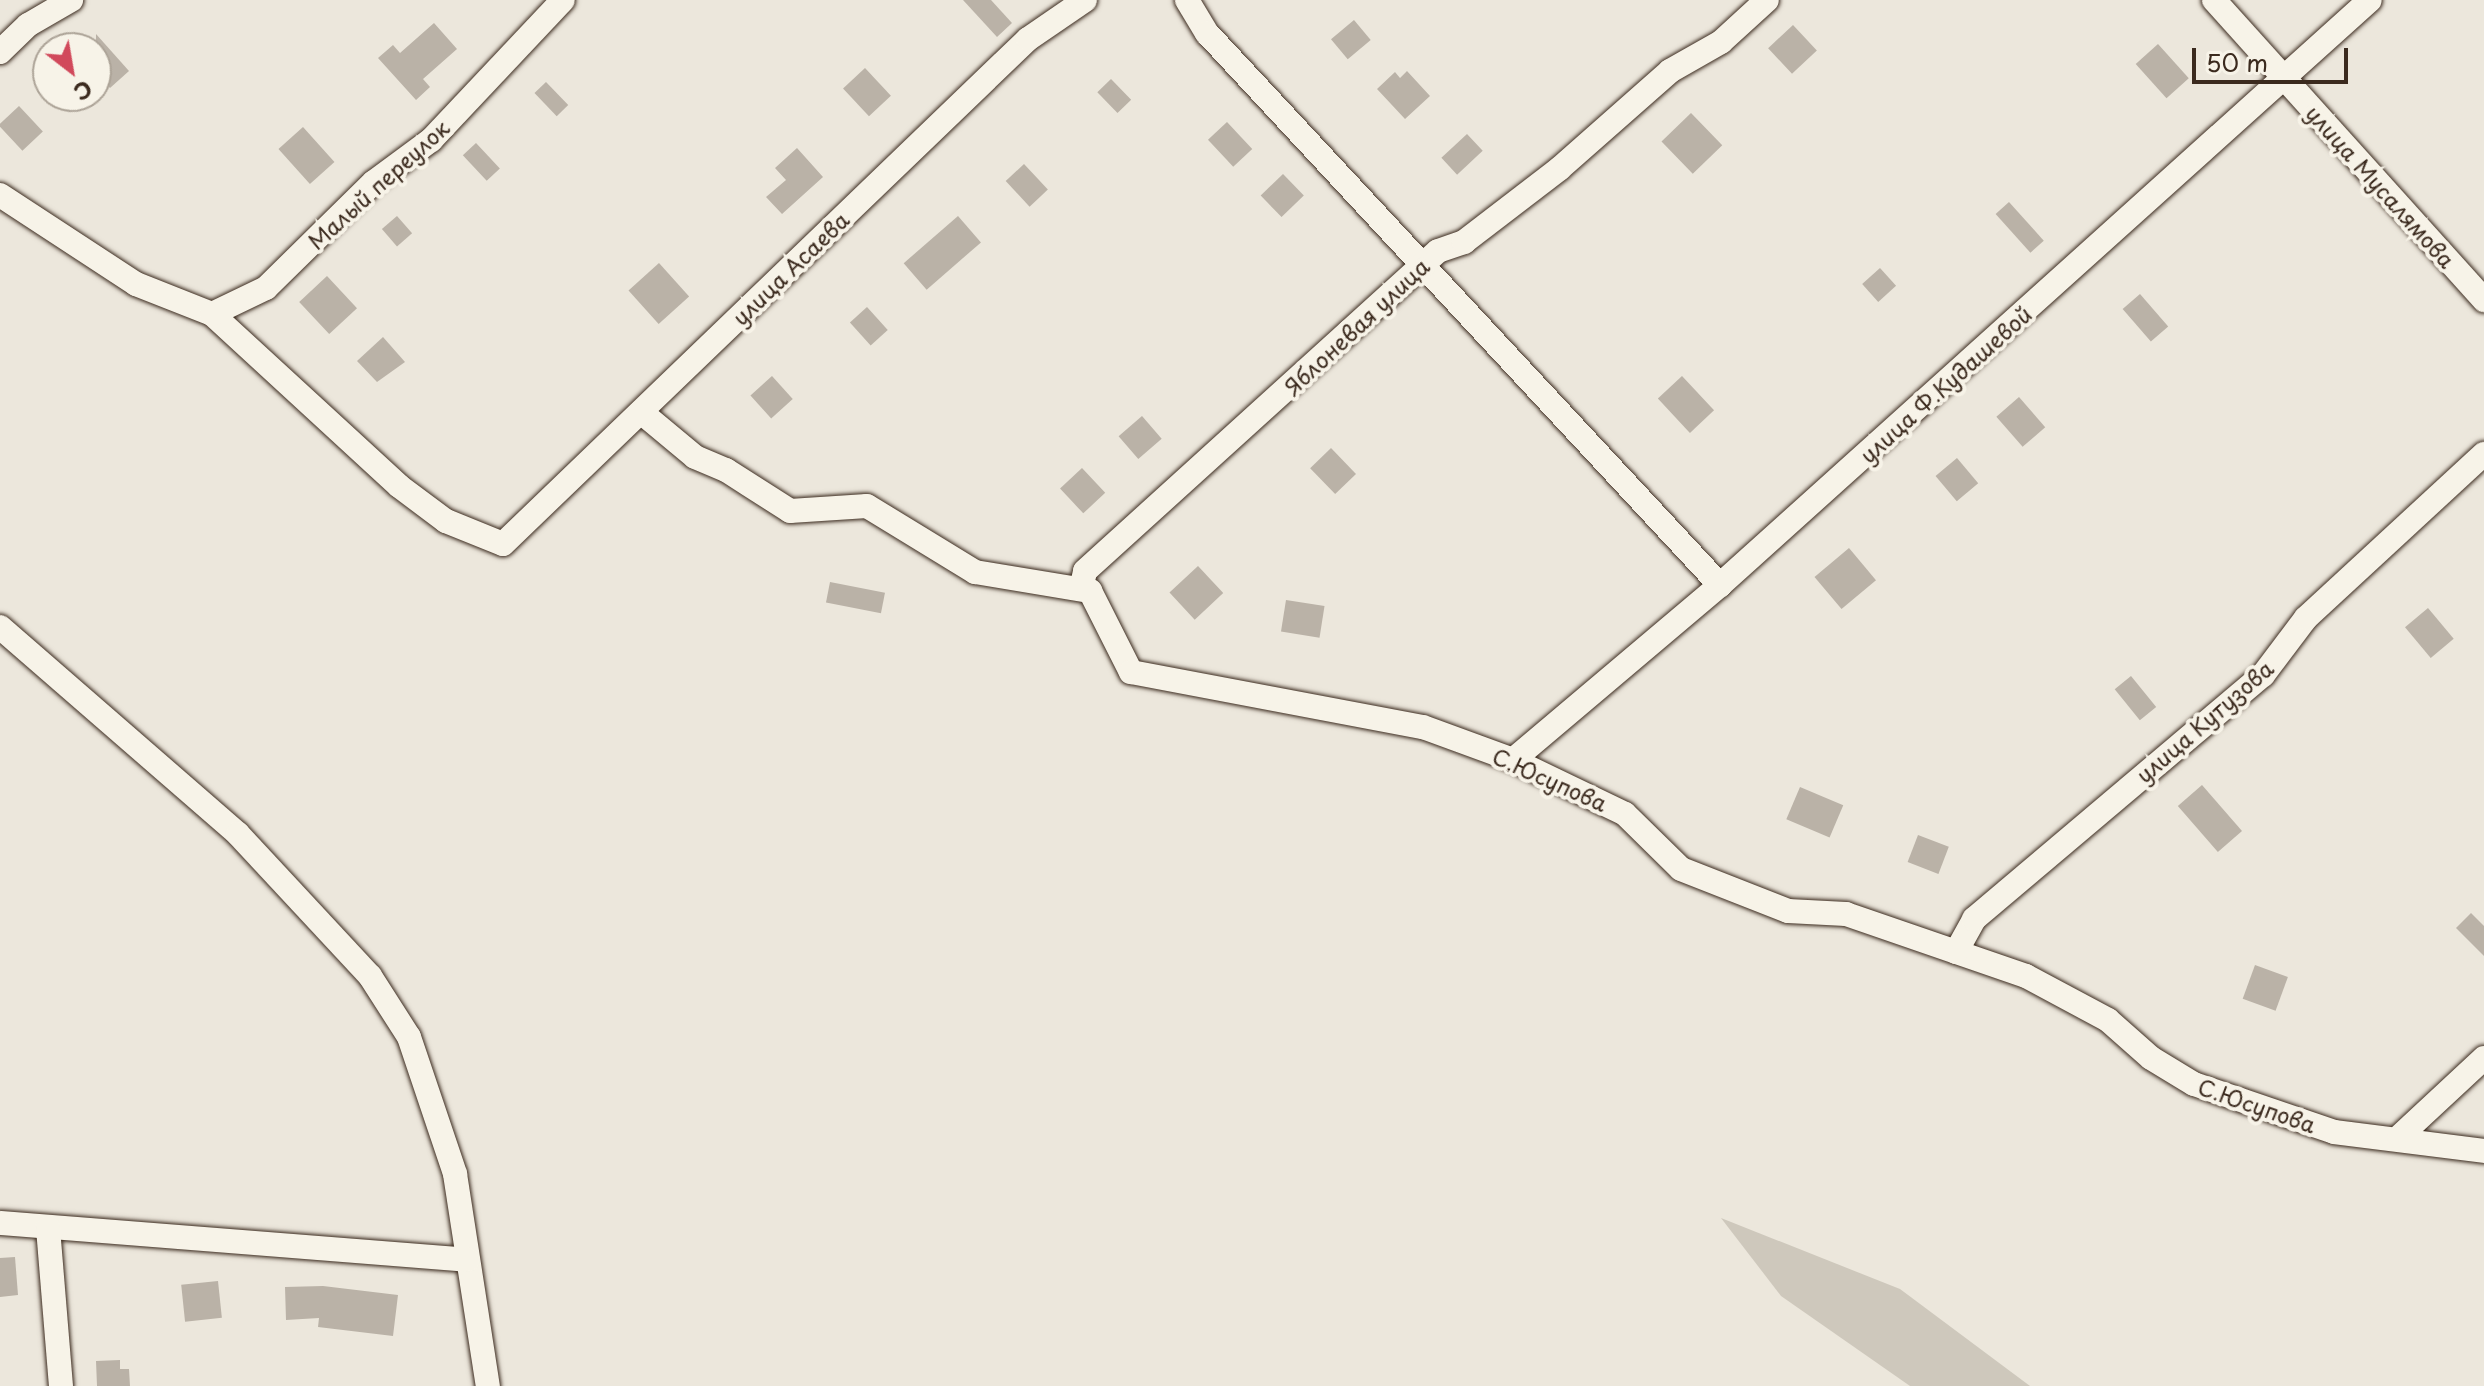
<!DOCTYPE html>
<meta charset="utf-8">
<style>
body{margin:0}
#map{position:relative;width:2484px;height:1386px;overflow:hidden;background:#ece7dc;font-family:"Playpen Sans",sans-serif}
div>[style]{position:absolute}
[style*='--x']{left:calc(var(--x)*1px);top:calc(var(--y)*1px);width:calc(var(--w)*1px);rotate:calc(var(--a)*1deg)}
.green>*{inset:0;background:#cec8bc}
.building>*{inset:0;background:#bab2a7;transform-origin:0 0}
.roads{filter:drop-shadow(0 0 2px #3b2a1e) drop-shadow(0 0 2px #3b2a1e)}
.minor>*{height:24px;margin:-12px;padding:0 12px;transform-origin:12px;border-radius:12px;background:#f7f3e8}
span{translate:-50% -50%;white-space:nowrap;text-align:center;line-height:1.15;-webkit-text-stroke:8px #f7f3e8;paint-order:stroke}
.street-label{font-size:22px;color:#3b2a1e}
.north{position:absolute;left:32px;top:32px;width:80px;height:80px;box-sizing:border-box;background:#f7f3e8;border:2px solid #aca397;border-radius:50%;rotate:149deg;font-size:22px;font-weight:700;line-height:32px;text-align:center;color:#3b2a1e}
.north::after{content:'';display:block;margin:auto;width:28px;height:36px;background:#d1495b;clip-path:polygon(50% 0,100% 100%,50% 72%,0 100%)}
.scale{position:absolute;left:2192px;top:48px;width:156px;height:36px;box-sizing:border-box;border:4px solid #3b2a1e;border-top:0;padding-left:10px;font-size:24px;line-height:28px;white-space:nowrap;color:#3b2a1e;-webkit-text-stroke:6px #f7f3e8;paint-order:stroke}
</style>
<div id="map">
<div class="green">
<div style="clip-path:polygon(1721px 1218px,1900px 1289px,2030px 1386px,1910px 1386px,1781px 1296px)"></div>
</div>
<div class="building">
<div style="clip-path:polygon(963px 0,991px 0,1012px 23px,997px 37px)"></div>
<div style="left:1354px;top:20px;width:26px;height:30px;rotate:50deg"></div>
<div style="clip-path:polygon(434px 23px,457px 49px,423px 79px,430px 87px,416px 100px,378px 58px,393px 45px,400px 53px)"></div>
<div style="left:1793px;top:25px;width:35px;height:34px;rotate:47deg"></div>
<div style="clip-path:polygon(96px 34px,129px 71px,110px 88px,96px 73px)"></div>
<div style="left:2158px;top:44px;width:46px;height:30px;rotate:48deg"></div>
<div style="left:865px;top:68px;width:38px;height:30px;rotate:47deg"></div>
<div style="clip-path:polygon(1407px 71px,1430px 96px,1405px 119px,1377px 89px,1395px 72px,1400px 78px)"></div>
<div style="left:1111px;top:79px;width:29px;height:19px;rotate:46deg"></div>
<div style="left:546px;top:82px;width:32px;height:16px;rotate:46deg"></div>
<div style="left:19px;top:106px;width:35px;height:28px;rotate:47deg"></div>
<div style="left:1691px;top:113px;width:45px;height:41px;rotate:46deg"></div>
<div style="left:1227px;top:122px;width:37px;height:26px;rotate:47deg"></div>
<div style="left:303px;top:127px;width:47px;height:33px;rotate:48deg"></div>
<div style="left:1467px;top:134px;width:23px;height:35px;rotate:47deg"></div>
<div style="left:476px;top:143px;width:35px;height:18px;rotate:47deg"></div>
<div style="clip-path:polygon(797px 148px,823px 177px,782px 214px,766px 197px,786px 180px,775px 168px)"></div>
<div style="left:1024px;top:164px;width:35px;height:25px;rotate:47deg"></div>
<div style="left:1283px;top:174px;width:30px;height:31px;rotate:46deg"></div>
<div style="left:2009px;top:202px;width:52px;height:18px;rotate:48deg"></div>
<div style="left:397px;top:216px;width:23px;height:20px;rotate:49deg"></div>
<div style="left:958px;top:216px;width:35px;height:72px;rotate:49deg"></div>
<div style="left:659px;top:263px;width:45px;height:41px;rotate:48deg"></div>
<div style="left:1880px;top:268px;width:24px;height:24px;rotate:48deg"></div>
<div style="left:327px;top:276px;width:44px;height:38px;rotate:47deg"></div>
<div style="left:2140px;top:294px;width:43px;height:23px;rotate:49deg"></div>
<div style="left:867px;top:307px;width:31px;height:23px;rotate:48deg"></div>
<div style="clip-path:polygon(383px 337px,405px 362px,377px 382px,357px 361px)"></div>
<div style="left:772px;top:376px;width:31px;height:29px;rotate:48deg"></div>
<div style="left:1682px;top:376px;width:47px;height:33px;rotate:47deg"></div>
<div style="left:2019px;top:397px;width:40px;height:30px;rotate:49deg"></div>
<div style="left:1142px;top:416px;width:30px;height:31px;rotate:49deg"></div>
<div style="left:1331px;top:448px;width:36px;height:29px;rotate:46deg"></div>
<div style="left:1957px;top:458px;width:33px;height:28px;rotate:50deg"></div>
<div style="left:1082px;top:468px;width:34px;height:30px;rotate:47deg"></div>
<div style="left:1849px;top:548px;width:42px;height:45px;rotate:50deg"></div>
<div style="left:1198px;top:566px;width:37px;height:39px;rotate:47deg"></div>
<div style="left:830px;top:582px;width:56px;height:21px;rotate:11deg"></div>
<div style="left:1286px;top:600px;width:39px;height:32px;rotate:9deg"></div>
<div style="left:2428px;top:608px;width:40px;height:30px;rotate:50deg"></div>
<div style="left:2131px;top:676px;width:40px;height:21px;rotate:51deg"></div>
<div style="left:2202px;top:785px;width:61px;height:32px;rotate:49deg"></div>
<div style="left:1800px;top:787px;width:47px;height:35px;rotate:23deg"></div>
<div style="left:1918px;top:835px;width:33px;height:29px;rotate:21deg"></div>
<div style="clip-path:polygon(2471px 913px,2484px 926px,2484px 956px,2456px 928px)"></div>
<div style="left:2255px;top:965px;width:35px;height:36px;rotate:20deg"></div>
<div style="clip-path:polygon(15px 1257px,18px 1295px,0 1297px,0 1258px)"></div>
<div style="left:218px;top:1281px;width:37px;height:37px;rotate:84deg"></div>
<div style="clip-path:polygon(323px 1286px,398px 1295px,393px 1336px,318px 1327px,319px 1318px,286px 1320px,285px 1287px)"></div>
<div style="clip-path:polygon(120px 1360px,120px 1369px,129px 1369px,130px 1386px,97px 1386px,96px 1361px)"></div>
</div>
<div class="roads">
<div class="minor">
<div style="--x:1187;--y:0;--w:39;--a:59"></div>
<div style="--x:1207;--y:33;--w:754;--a:47.1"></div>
<div style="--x:2214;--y:0;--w:404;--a:48"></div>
<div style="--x:0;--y:52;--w:39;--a:-44"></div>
<div style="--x:28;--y:25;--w:50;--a:-30.2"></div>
<div style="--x:0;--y:195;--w:163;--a:33.2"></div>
<div style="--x:136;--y:284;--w:82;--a:21.5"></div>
<div style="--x:212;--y:314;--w:254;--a:42.6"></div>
<div style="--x:399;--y:486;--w:59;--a:36.7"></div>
<div style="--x:446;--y:521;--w:61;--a:22"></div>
<div style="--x:503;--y:544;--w:728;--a:-43.89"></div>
<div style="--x:1028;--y:39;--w:69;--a:-34.4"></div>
<div style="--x:212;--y:314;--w:60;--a:-25.7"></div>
<div style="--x:266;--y:288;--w:151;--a:-44.5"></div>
<div style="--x:374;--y:182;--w:71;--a:-36.4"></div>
<div style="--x:431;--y:140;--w:192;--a:-46.7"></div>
<div style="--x:641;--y:412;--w:70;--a:39.8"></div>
<div style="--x:695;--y:457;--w:34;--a:23"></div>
<div style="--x:726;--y:470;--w:76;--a:32.6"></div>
<div style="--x:790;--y:511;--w:77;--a:-3.7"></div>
<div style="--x:867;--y:506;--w:127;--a:31.4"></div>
<div style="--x:975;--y:572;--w:117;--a:9.4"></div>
<div style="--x:1090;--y:591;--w:91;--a:63.2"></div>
<div style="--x:1131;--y:672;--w:297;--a:10.7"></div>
<div style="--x:1423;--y:727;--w:96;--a:20.1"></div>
<div style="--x:1513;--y:760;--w:124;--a:25.7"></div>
<div style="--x:1625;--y:814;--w:78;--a:44.5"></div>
<div style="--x:1681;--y:869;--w:115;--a:21.4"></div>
<div style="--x:1788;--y:911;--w:58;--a:3"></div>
<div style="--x:1846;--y:914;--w:190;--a:19"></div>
<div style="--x:2026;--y:976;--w:93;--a:28.2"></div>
<div style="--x:2108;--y:1020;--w:57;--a:41.5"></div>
<div style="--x:2151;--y:1058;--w:50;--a:31.2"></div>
<div style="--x:2194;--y:1084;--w:148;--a:18.9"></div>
<div style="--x:2334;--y:1132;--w:151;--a:7.2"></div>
<div style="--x:1081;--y:589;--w:18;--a:-77"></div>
<div style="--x:1085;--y:571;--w:476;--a:-42.2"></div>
<div style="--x:1438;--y:251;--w:28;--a:-19"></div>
<div style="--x:1464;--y:242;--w:120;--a:-37.5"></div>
<div style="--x:1559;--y:169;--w:148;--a:-41.4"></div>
<div style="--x:1670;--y:71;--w:59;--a:-29.6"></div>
<div style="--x:1721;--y:42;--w:62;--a:-42.4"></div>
<div style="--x:0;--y:627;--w:315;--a:41"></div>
<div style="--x:238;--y:834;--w:194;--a:47.1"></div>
<div style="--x:370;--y:976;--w:72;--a:57.4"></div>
<div style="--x:409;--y:1037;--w:145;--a:71.4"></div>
<div style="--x:455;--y:1174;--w:215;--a:81.2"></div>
<div style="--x:1513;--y:760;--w:271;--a:-40.2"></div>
<div style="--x:1720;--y:585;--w:874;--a:-41.99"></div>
<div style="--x:1956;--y:952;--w:38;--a:-61"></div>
<div style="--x:1974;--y:919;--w:378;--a:-40.2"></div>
<div style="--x:2263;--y:675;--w:71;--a:-53"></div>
<div style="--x:2306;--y:618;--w:242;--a:-42.7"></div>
<div style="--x:2399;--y:1137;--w:116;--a:-42.9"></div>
<div style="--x:0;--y:1223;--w:469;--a:4.5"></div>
<div style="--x:48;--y:1228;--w:159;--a:85.3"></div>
</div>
</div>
<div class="street-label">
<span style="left:378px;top:184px;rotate:-42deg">Малый переулок</span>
<span style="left:2381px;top:186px;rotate:48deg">улица Мусалямова</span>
<span style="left:790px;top:268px;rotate:-44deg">улица Асаева</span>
<span style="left:1356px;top:326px;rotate:-43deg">Яблоневая улица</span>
<span style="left:1945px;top:384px;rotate:-42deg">улица Ф.Кудашевой</span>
<span style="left:2204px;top:721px;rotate:-41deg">улица Кутузова</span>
<span style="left:1550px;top:779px;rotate:24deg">С.Юсупова</span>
<span style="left:2257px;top:1105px;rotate:19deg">С.Юсупова</span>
</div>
<div class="north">С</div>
<div class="scale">50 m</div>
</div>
